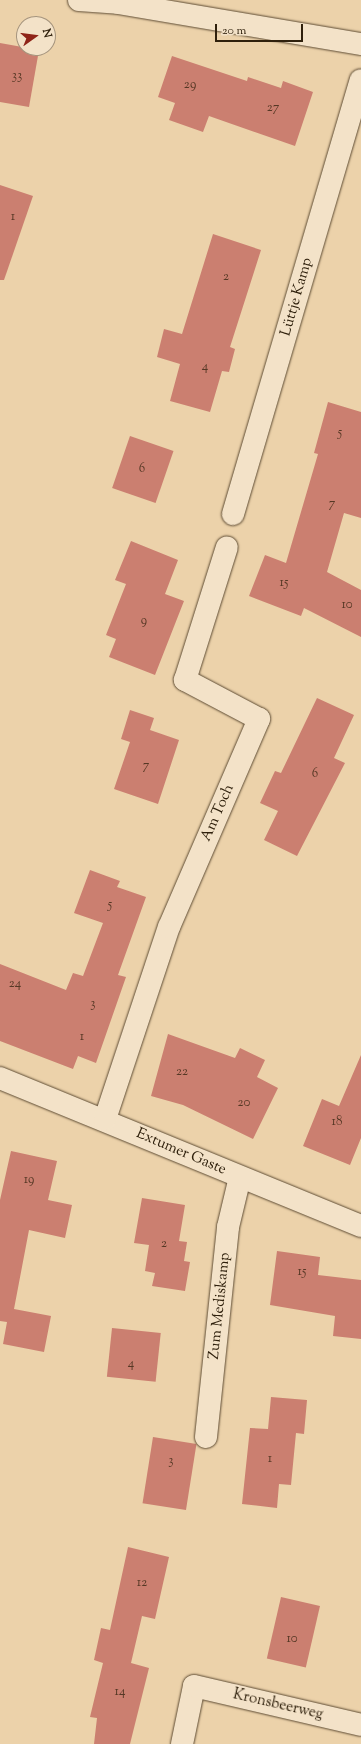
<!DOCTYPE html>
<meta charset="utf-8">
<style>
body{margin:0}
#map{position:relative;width:361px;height:1744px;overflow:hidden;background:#ecd2aa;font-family:"Sorts Mill Goudy",serif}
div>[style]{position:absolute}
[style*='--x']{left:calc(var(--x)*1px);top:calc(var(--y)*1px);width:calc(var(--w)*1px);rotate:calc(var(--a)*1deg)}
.building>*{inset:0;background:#cb7f70;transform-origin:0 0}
.roads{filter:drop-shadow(0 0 1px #5e4c34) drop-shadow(0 0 1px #5e4c34)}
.street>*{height:22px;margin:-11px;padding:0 11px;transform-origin:11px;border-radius:11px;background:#f3e2c8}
span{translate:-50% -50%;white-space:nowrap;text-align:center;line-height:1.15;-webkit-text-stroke:3px #f3e2c8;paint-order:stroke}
.number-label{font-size:13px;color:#563825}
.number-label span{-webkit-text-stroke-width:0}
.street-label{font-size:15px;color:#2f200c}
.north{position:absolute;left:16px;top:16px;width:40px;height:40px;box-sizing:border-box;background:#f3e2c8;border:1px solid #a5947d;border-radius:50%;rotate:76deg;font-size:11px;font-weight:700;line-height:16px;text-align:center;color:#2f200c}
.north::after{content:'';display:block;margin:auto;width:14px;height:18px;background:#8f2418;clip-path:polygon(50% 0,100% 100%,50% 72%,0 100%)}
.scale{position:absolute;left:215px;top:24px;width:88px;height:18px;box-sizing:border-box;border:2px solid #2f200c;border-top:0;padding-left:5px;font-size:12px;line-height:14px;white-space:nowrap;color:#2f200c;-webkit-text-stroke:3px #f3e2c8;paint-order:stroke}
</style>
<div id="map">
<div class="building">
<div style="clip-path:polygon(0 43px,39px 50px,29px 107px,0 102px)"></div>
<div style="clip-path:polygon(172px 56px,247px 81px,248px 77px,281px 88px,283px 81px,313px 92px,295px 146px,209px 116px,203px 132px,169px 120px,175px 103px,158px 97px)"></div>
<div style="clip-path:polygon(0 185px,33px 196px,4px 280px,0 280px)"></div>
<div style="clip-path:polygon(213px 234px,261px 250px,230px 347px,235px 349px,229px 372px,222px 371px,210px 412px,170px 401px,180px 364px,157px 357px,164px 329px,182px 334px)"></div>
<div style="clip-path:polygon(328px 402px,361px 412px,361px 518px,344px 513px,327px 572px,361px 590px,361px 637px,304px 608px,301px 616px,249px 596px,265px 555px,286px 563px,318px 454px,314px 453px)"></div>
<div style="left:130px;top:436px;width:46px;height:55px;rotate:19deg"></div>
<div style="clip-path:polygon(131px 541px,178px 560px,165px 594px,184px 601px,155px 675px,109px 657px,116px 639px,106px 635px,126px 584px,115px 580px)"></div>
<div style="clip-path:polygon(317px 698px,354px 715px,334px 758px,345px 763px,297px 856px,264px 840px,278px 811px,260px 803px,275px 771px,281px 773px)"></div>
<div style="clip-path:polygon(130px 710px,154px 718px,150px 730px,179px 740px,158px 804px,114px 789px,130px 742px,121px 739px)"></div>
<div style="clip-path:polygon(90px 870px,120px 881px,117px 887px,146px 897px,118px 975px,126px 977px,96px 1063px,78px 1056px,73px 1069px,0 1041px,0 964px,66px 990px,73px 973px,83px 976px,103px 923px,74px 913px)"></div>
<div style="clip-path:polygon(168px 1034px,235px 1058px,240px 1048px,265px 1060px,257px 1077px,278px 1088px,253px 1139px,183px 1105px,151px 1096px)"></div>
<div style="clip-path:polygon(361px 1055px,361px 1138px,350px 1165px,303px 1146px,322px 1099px,339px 1106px)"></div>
<div style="clip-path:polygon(11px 1151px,57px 1161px,48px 1200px,72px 1205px,65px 1238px,29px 1230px,14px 1309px,51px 1316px,44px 1352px,3px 1344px,7px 1322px,0 1321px,0 1200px)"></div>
<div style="clip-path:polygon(142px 1198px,185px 1205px,179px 1241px,187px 1242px,184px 1261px,190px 1262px,185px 1291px,152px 1286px,155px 1273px,145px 1271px,149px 1245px,134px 1243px)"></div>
<div style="clip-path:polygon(277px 1251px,320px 1257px,318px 1275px,361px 1280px,361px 1339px,333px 1336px,335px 1316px,270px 1305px)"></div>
<div style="left:112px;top:1328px;width:49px;height:49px;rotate:6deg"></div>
<div style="clip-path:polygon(271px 1397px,307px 1400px,304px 1434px,296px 1433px,291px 1485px,279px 1484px,277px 1508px,242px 1504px,250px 1428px,268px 1429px)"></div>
<div style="left:153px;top:1437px;width:44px;height:67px;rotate:9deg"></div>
<div style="clip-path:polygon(128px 1547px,169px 1557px,155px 1619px,142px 1616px,131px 1663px,149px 1668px,130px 1744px,94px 1744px,97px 1718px,90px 1717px,103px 1663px,94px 1660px,101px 1628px,110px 1630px)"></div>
<div style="left:281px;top:1597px;width:40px;height:63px;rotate:13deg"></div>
</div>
<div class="roads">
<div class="street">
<div style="--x:79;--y:0;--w:39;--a:4"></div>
<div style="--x:118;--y:3;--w:246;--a:9.6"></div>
<div style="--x:233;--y:514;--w:452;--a:-73.6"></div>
<div style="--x:0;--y:1078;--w:390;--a:22.3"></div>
<div style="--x:105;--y:1119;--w:202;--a:-71.6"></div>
<div style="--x:169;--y:927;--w:227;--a:-66.6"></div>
<div style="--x:259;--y:719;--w:84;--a:-152.2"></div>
<div style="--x:185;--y:680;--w:139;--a:-72.5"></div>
<div style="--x:206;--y:1437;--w:211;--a:-84"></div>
<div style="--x:228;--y:1227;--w:51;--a:-76.5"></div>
<div style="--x:182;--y:1744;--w:59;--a:-78.3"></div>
<div style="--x:194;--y:1686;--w:171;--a:13.1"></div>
</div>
</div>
<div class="number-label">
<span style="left:17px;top:76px">33</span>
<span style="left:190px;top:85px">29</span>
<span style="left:273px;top:108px">27</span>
<span style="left:13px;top:217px">1</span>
<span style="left:226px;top:277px">2</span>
<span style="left:205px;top:367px">4</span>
<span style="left:340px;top:433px">5</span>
<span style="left:142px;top:469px">6</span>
<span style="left:332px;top:504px">7</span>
<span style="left:284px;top:583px">15</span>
<span style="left:347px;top:605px">10</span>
<span style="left:144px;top:621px">9</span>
<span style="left:146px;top:766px">7</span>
<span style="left:315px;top:774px">6</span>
<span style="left:110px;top:905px">5</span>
<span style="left:15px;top:984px">24</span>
<span style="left:93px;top:1004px">3</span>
<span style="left:82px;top:1037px">1</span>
<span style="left:182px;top:1072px">22</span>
<span style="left:244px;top:1103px">20</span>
<span style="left:337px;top:1122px">18</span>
<span style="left:29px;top:1180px">19</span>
<span style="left:164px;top:1244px">2</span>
<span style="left:302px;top:1272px">15</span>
<span style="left:131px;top:1364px">4</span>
<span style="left:270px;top:1459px">1</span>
<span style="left:171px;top:1461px">3</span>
<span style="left:142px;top:1583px">12</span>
<span style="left:292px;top:1639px">10</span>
<span style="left:120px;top:1692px">14</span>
</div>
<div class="street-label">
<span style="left:297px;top:297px;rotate:-74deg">Lüttje Kamp</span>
<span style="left:218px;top:813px;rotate:-66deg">Am Toch</span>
<span style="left:181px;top:1152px;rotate:23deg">Extumer Gaste</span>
<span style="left:220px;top:1306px;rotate:-84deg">Zum Mediskamp</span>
<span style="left:278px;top:1705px;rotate:13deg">Kronsbeerweg</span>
</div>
<div class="north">N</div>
<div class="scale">20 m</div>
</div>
